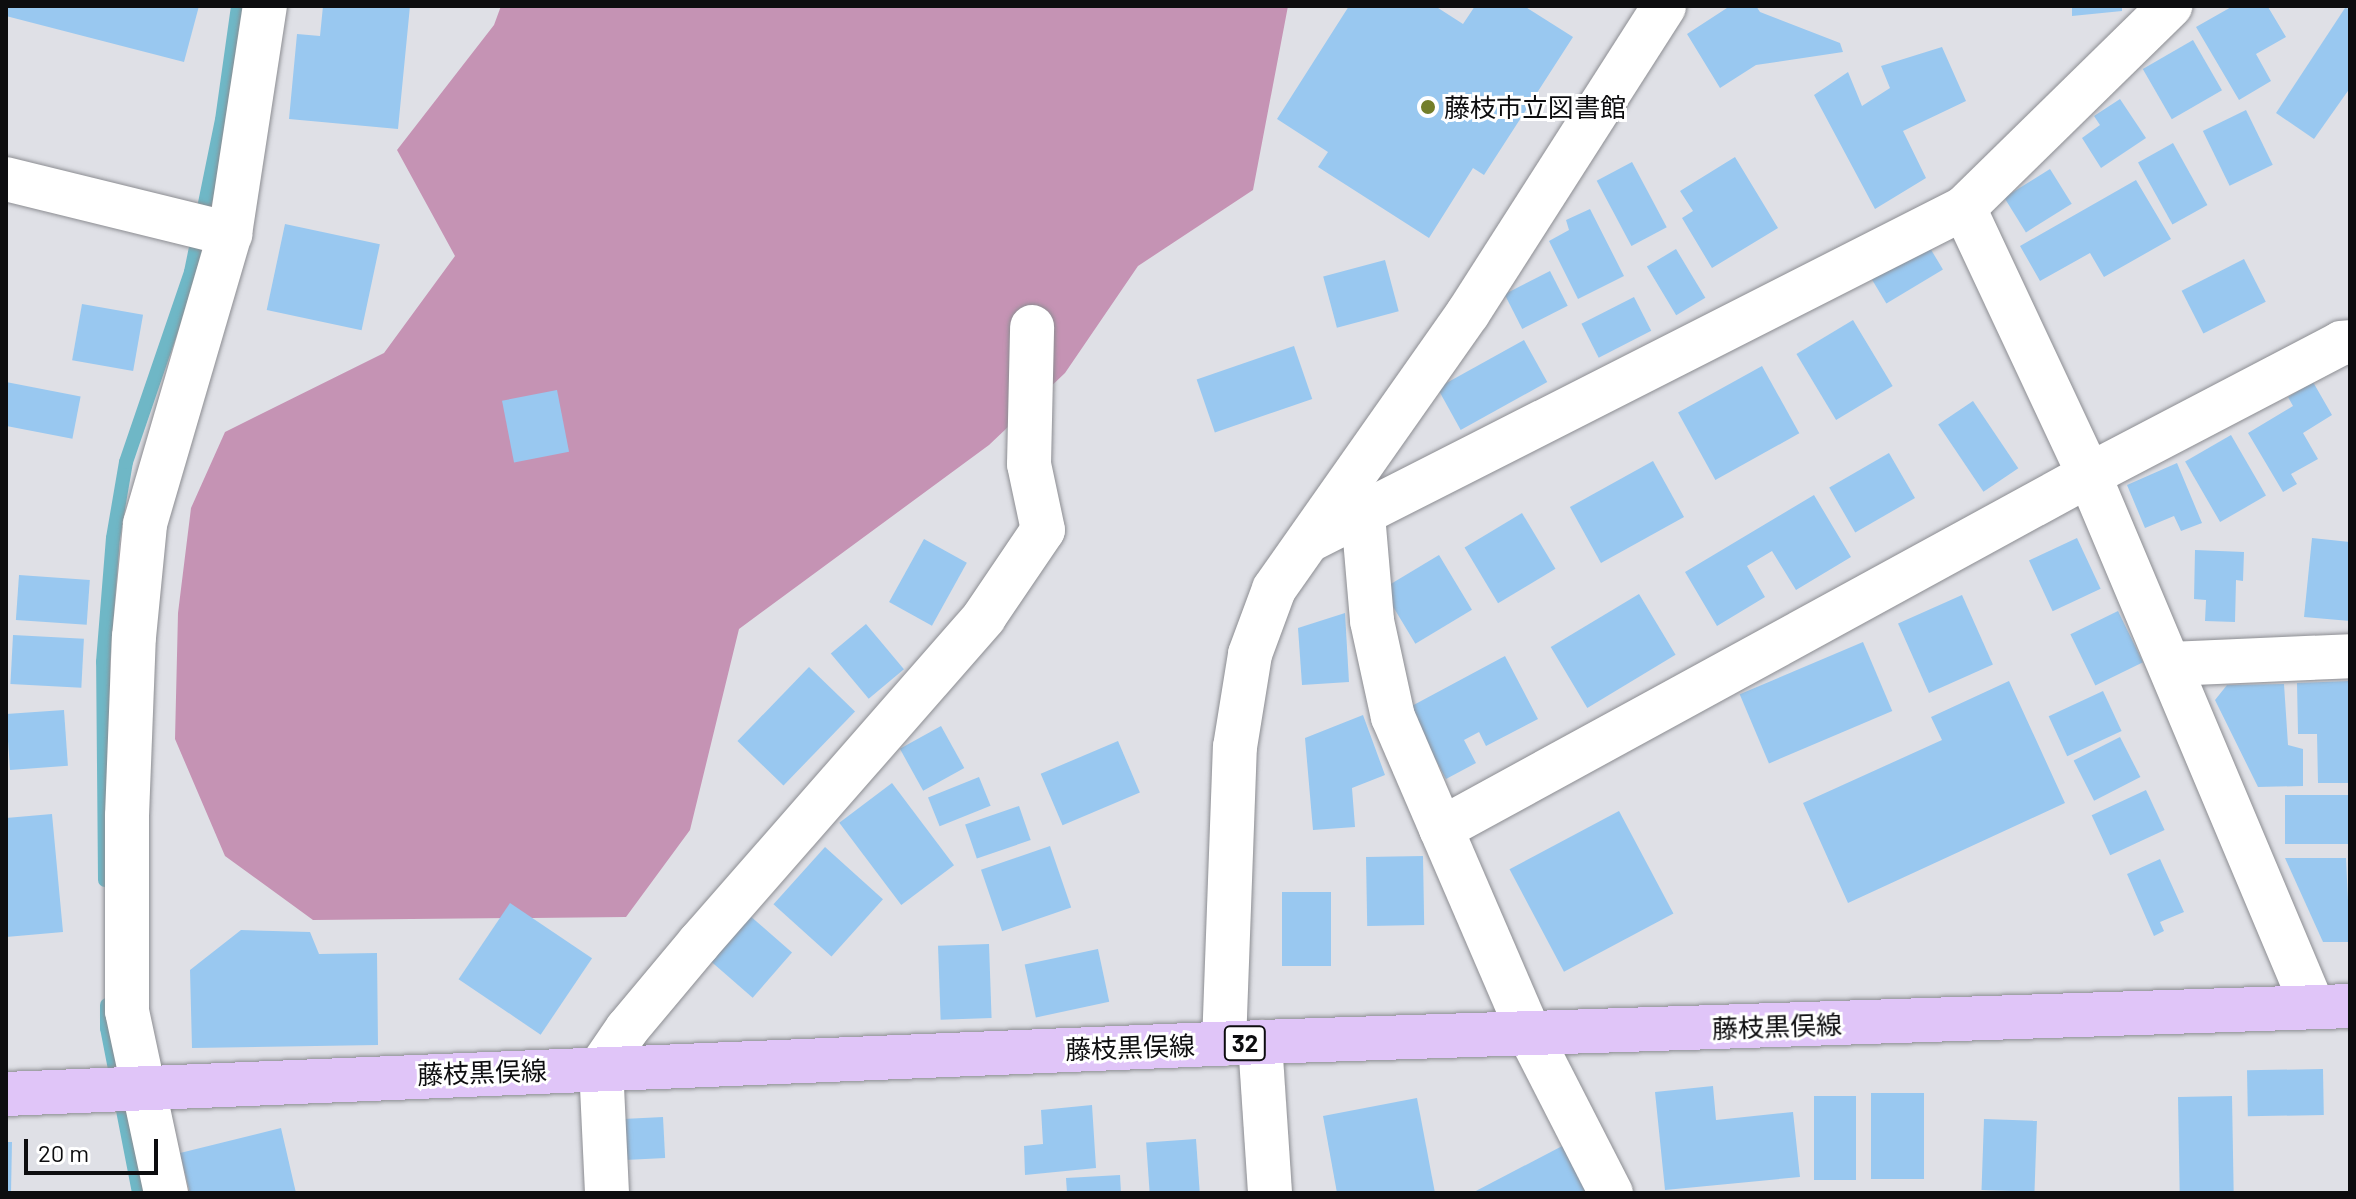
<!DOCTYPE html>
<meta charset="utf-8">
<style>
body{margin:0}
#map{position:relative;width:2356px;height:1199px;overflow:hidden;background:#dfe0e6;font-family:Barlow,"Noto Sans JP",sans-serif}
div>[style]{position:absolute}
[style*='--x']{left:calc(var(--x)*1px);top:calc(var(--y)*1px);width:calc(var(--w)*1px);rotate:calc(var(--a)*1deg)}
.forest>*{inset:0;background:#c593b4}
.stream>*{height:14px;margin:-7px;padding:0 7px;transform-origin:7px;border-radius:7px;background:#6fb7c6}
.building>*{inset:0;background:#99c8f0;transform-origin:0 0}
.roads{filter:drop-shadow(0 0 2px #8c8d92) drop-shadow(0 0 2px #8c8d92)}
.minor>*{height:44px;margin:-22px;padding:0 22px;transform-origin:22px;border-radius:22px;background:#fff}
.major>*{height:44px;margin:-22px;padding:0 22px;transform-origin:22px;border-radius:22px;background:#e0c5f8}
.dots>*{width:22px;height:22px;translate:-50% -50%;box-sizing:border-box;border:4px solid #fff;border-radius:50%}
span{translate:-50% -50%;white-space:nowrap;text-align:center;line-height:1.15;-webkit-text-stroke:6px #fff;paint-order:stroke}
.shield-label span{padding:2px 6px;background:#fff;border:2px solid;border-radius:6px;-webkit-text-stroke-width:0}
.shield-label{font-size:24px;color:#0d0d0f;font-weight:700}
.poi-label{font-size:26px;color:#0d0d0f}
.left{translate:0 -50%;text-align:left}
.street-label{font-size:26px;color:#0d0d0f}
.frame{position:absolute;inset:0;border:8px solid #0d0d0f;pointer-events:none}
.scale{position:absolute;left:24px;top:1139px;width:134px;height:36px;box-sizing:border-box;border:4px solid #0d0d0f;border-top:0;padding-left:10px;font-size:24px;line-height:28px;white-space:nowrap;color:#0d0d0f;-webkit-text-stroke:6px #fff;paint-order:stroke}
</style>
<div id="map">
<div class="forest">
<div style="clip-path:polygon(501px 6px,1288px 6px,1253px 190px,1138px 266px,1065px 373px,989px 445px,739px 629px,690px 830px,626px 917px,313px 920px,225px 856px,175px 739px,178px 613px,191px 508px,225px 432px,384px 353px,455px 256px,397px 150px,494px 25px)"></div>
</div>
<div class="stream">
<div style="--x:105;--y:880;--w:218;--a:-90.5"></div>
<div style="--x:103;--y:662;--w:124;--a:-85.4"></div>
<div style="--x:113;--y:538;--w:77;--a:-80.3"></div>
<div style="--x:126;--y:462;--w:201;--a:-71.1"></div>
<div style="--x:191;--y:272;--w:155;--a:-78.5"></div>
<div style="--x:222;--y:120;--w:115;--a:-82"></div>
<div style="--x:107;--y:1005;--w:23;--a:90"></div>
<div style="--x:107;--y:1028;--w:168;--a:79"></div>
</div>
<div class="building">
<div style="clip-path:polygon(6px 6px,199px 6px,184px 62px,6px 16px)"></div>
<div style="clip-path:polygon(323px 6px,410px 6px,398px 129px,289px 119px,297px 34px,320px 36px)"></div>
<div style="clip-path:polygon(1349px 6px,1435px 6px,1463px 24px,1475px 6px,1524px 6px,1573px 37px,1484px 175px,1473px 168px,1429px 238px,1318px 167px,1328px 152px,1277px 119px)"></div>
<div style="clip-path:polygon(1730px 6px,1756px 6px,1760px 12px,1840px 43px,1843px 52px,1756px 65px,1720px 88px,1687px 34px)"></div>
<div style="clip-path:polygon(2072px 6px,2122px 6px,2122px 11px,2072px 16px)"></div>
<div style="clip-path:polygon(2233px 6px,2268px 7px,2286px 37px,2256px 54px,2271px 81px,2239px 100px,2196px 27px)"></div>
<div style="clip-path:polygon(2345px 8px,2350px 9px,2350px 88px,2314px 139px,2276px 113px)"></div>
<div style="left:2193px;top:40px;width:58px;height:58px;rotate:60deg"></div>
<div style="clip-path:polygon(1942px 47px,1966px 101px,1903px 131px,1926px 178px,1875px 209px,1814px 95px,1848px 72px,1862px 106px,1890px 88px,1881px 66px)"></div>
<div style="clip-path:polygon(2120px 99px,2146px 138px,2101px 168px,2082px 138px,2100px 125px,2094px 116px)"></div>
<div style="left:2246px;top:110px;width:61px;height:48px;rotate:64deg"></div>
<div style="left:2173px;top:143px;width:71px;height:40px;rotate:61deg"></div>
<div style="clip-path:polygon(1735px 157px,1778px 228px,1712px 268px,1682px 218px,1693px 211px,1680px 191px)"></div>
<div style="left:1632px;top:162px;width:74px;height:40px;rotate:62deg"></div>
<div style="left:2050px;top:169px;width:41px;height:54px;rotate:58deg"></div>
<div style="clip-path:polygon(2136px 180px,2171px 239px,2104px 277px,2090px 253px,2040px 281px,2020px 246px)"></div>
<div style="clip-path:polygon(1590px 209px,1624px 276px,1578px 299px,1549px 241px,1569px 230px,1566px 220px)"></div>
<div style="left:285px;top:224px;width:97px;height:88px;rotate:12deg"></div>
<div style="left:1927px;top:243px;width:31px;height:66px;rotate:59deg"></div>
<div style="left:1676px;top:249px;width:57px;height:34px;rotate:59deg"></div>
<div style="left:2244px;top:259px;width:48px;height:70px;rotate:63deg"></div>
<div style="left:1385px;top:260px;width:53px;height:64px;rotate:75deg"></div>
<div style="left:1550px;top:271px;width:39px;height:51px;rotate:63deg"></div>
<div style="left:1634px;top:297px;width:38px;height:59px;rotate:63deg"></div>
<div style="left:82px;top:304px;width:62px;height:57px;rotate:10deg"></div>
<div style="left:1853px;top:320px;width:77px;height:66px;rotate:59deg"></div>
<div style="left:1524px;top:340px;width:48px;height:99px;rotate:61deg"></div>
<div style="left:1294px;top:346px;width:56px;height:103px;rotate:71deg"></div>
<div style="left:1762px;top:366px;width:77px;height:96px;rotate:61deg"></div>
<div style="left:6px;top:382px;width:76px;height:43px;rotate:11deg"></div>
<div style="clip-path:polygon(2313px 382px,2332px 415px,2303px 433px,2318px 459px,2291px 474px,2297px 484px,2283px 492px,2248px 433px,2293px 406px,2288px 397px)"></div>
<div style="left:557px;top:390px;width:63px;height:56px;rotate:79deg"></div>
<div style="left:1973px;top:401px;width:81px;height:42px;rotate:56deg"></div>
<div style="left:2231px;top:435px;width:70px;height:53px;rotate:60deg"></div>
<div style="left:1889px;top:453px;width:52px;height:69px;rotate:60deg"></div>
<div style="left:1653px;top:461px;width:64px;height:95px;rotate:61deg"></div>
<div style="clip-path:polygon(2177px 463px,2202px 523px,2181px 531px,2174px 516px,2145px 528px,2127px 485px)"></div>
<div style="clip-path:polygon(1814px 495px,1851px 557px,1796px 590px,1772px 551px,1747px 566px,1765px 597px,1717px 626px,1685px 572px)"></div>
<div style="left:1522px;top:513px;width:65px;height:67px;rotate:59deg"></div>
<div style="left:2077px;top:538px;width:56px;height:53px;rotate:65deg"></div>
<div style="clip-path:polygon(2312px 538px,2350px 542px,2350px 621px,2304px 617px)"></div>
<div style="left:924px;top:539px;width:49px;height:72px;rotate:29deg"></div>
<div style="clip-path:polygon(2195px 550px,2244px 552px,2243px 581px,2236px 580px,2235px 622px,2205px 621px,2206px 600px,2194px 599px)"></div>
<div style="left:1439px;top:555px;width:64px;height:66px;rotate:59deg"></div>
<div style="left:19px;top:575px;width:71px;height:45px;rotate:4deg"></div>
<div style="left:1639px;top:594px;width:71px;height:103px;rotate:59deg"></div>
<div style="left:1962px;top:595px;width:76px;height:70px;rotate:66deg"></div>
<div style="left:2118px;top:611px;width:57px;height:53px;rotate:64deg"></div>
<div style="clip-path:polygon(1345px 613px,1349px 682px,1302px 685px,1298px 628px)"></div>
<div style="left:866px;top:624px;width:59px;height:46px;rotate:50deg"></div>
<div style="left:13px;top:635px;width:71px;height:49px;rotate:3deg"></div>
<div style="left:1863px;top:642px;width:75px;height:134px;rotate:67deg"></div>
<div style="clip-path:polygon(1505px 656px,1538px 719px,1486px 746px,1479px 732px,1464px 740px,1476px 763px,1446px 779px,1408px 708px)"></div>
<div style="left:809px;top:667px;width:64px;height:103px;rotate:44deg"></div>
<div style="clip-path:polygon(2009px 681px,2065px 803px,1848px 903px,1803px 803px,1942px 740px,1931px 717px)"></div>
<div style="clip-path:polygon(2350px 681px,2350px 783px,2318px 783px,2317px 734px,2298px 734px,2297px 683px)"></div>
<div style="clip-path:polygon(2284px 684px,2288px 745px,2303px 749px,2303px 786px,2258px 787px,2215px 700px,2227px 685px)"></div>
<div style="left:2103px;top:691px;width:44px;height:60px;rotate:65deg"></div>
<div style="left:64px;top:710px;width:56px;height:58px;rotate:86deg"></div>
<div style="clip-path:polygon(1363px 715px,1385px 775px,1352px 788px,1355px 827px,1313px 830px,1305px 738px)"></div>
<div style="left:941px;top:726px;width:48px;height:47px;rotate:61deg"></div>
<div style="left:2120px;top:737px;width:45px;height:52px;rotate:63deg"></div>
<div style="left:1118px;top:741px;width:56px;height:84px;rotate:67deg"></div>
<div style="left:979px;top:777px;width:31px;height:55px;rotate:68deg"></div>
<div style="left:892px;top:783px;width:103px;height:66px;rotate:53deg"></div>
<div style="left:2146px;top:790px;width:44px;height:60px;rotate:65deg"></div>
<div style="left:2350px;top:795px;width:49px;height:65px;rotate:90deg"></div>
<div style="left:1019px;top:806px;width:36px;height:57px;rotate:71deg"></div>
<div style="left:1619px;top:811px;width:116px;height:124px;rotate:62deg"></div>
<div style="clip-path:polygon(52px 814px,63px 932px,6px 937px,6px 818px)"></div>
<div style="left:1050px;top:846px;width:65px;height:73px;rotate:71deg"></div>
<div style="left:825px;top:847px;width:78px;height:77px;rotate:42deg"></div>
<div style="left:1423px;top:856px;width:69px;height:57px;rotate:89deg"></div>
<div style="clip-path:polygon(2285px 858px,2346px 858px,2350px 942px,2323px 942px)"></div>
<div style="clip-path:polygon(2160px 859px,2184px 912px,2160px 922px,2164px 931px,2154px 936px,2127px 874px)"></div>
<div style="left:1282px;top:892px;width:49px;height:74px"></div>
<div style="left:510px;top:903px;width:99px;height:92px;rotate:34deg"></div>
<div style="left:749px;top:915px;width:57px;height:60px;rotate:41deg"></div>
<div style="clip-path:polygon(241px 930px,310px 932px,319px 954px,377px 953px,378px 1045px,192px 1048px,190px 970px)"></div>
<div style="left:989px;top:944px;width:74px;height:51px;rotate:88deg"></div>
<div style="left:1098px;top:949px;width:54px;height:75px;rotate:78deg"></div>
<div style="left:2323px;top:1069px;width:46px;height:76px;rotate:89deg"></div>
<div style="clip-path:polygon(1713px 1086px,1716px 1120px,1793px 1112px,1800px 1177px,1665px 1190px,1655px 1092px)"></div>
<div style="left:1871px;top:1093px;width:53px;height:86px"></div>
<div style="left:1814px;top:1096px;width:42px;height:84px"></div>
<div style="left:2232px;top:1096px;width:97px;height:54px;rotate:89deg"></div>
<div style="clip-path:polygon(1417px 1098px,1435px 1193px,1337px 1193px,1323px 1116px)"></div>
<div style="clip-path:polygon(1092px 1105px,1096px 1168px,1025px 1175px,1024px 1146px,1043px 1144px,1041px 1110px)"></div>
<div style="left:663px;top:1117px;width:41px;height:45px;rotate:87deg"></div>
<div style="left:1984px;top:1119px;width:53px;height:71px;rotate:2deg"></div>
<div style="clip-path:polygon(281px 1128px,296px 1193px,190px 1193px,180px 1153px)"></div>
<div style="left:1196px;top:1139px;width:54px;height:50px;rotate:86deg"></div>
<div style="clip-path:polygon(6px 1142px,12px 1142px,11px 1193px,6px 1193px)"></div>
<div style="clip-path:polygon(1566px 1144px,1591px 1193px,1472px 1193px)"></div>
<div style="clip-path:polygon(1120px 1175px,1121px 1193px,1067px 1193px,1066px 1178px)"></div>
</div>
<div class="roads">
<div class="minor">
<div style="--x:6;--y:179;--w:231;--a:13.8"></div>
<div style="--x:1964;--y:208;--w:295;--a:64.9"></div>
<div style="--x:2089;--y:475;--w:577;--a:67.17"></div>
<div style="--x:1363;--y:515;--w:106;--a:85.1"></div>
<div style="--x:1372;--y:621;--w:98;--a:77.7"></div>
<div style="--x:1393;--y:717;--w:346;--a:66.7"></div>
<div style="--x:1530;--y:1035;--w:178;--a:62.9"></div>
<div style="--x:1310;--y:540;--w:733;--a:-26.91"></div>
<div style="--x:1964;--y:208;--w:289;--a:-44.4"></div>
<div style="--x:2170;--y:664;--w:180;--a:-2.5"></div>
<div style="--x:1441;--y:829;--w:738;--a:-28.65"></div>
<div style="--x:2089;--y:475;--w:284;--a:-27.6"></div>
<div style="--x:2341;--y:343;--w:9;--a:-6"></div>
<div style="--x:1260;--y:1042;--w:151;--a:86.2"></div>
<div style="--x:1224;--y:1044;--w:297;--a:-87.9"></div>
<div style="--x:1235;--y:747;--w:94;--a:-80.8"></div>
<div style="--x:1250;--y:654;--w:69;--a:-69.7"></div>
<div style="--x:1274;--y:589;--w:337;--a:-54.9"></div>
<div style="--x:1468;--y:313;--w:364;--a:-57.4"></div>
<div style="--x:166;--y:1193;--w:186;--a:-102.1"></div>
<div style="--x:127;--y:1011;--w:195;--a:-90"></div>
<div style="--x:127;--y:816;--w:179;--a:-87.8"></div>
<div style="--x:134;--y:637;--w:114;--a:-84.4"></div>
<div style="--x:145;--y:524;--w:302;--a:-73.7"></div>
<div style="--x:230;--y:234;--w:231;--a:-81.3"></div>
<div style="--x:607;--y:1193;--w:126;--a:-92.7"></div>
<div style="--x:601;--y:1067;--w:46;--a:-55.6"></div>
<div style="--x:627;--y:1029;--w:112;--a:-50.1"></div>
<div style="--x:699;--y:943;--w:433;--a:-48.8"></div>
<div style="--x:984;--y:617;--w:105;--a:-55.9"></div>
<div style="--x:1043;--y:530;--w:67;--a:-102"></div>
<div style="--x:1029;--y:464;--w:137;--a:-88.7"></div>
</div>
<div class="major">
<div style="--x:6;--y:1094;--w:1255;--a:-2.37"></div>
<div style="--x:1260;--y:1042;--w:1091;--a:-1.89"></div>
</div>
</div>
<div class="dots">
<div style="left:1428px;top:107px;background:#737e2a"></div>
</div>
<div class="shield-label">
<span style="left:1245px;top:1043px">32</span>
</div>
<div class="poi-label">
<span class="left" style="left:1444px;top:107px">藤枝市立図書館</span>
</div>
<div class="street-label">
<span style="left:1777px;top:1026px;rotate:-2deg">藤枝黒俣線</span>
<span style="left:1130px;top:1047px;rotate:-2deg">藤枝黒俣線</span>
<span style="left:482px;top:1072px;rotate:-2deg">藤枝黒俣線</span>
</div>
<div class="frame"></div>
<div class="scale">20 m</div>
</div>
